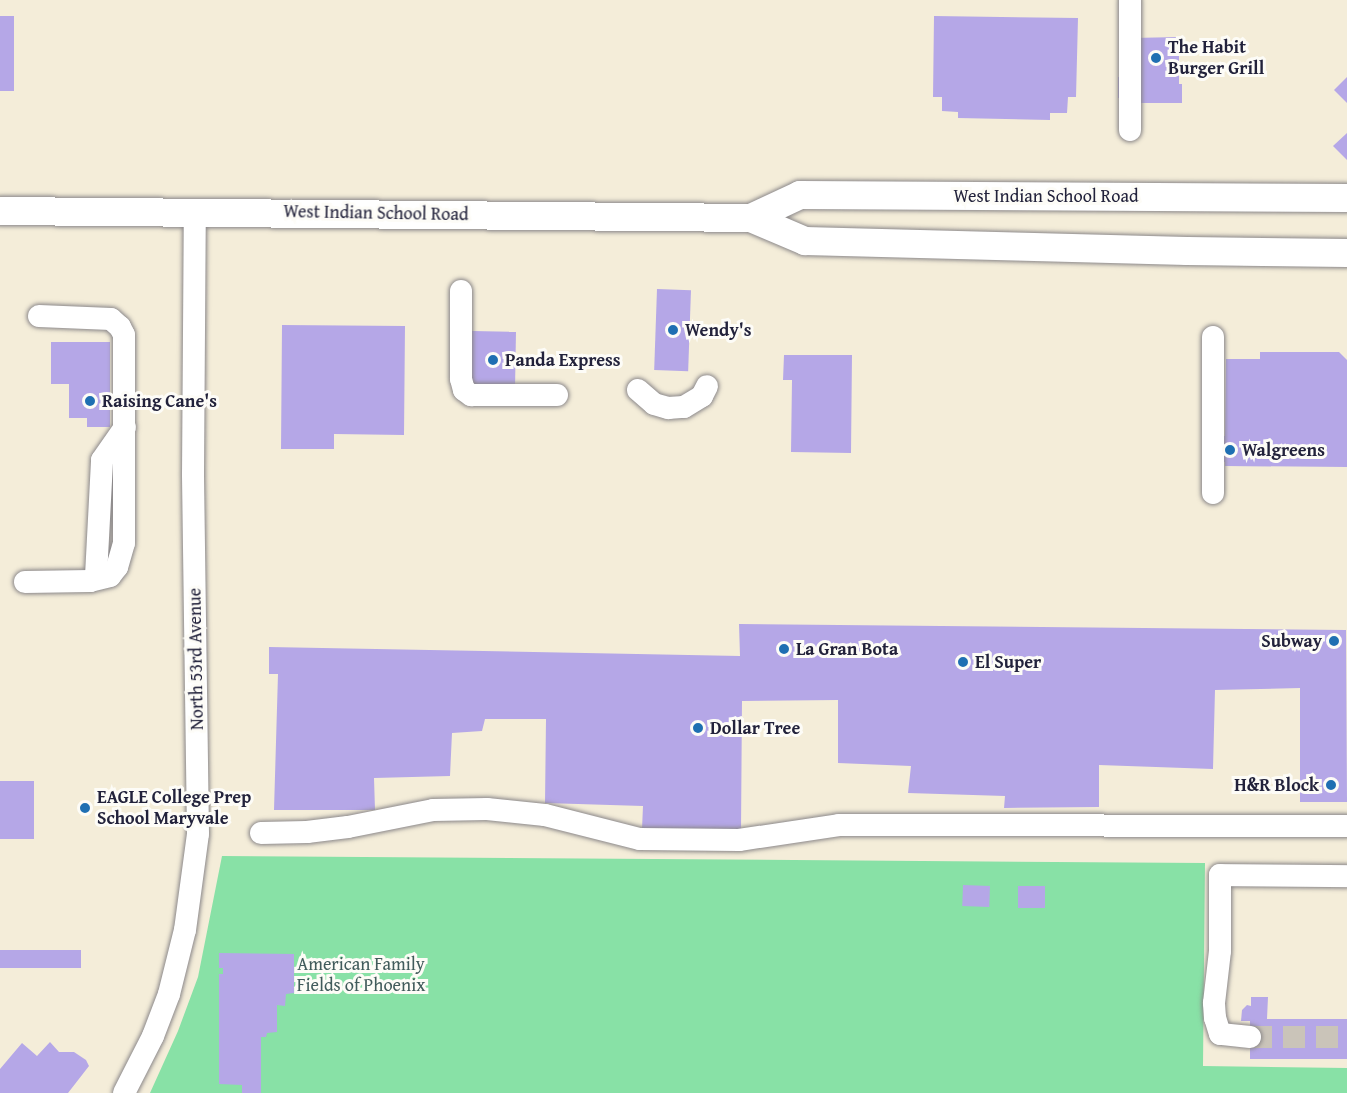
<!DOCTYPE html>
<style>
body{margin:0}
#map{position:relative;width:1347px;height:1093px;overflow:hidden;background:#f4edd9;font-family:"Gentium Book Plus",serif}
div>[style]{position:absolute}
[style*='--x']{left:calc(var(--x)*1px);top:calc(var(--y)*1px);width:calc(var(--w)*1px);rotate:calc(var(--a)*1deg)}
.green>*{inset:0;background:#88e1a6}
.building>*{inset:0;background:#b5a7e7;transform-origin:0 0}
.minor-tunnel>*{height:22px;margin-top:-11px;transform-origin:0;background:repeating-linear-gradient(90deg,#cac4b9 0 22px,transparent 0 33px)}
.roads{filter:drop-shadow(0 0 2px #8b888a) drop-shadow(0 0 2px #8b888a)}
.minor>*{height:22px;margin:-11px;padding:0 11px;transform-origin:11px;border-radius:11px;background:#fff}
.major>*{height:28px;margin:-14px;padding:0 14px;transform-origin:14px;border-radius:14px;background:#fff}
.dots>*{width:16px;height:16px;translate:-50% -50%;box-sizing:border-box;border:3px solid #fdfcf7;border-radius:50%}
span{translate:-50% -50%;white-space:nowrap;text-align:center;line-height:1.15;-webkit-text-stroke:6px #fdfcf7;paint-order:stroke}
.poi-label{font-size:18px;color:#22223b;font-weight:700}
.left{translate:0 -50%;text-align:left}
.right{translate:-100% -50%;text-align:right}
.street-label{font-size:18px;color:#22223b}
.park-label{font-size:18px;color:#415b5b}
</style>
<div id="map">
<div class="green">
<div style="clip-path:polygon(222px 856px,1205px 863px,1203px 1066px,1347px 1068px,1347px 1093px,150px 1093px,178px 1031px,198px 977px)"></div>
</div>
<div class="building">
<div style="left:0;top:16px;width:14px;height:75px"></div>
<div style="clip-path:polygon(934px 16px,1078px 18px,1076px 97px,1068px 97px,1067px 113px,1050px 113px,1050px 120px,958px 118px,958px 112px,942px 111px,942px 97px,933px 97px)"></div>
<div style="clip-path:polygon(1179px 37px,1179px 84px,1182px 84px,1182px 103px,1133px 103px,1133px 98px,1118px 98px,1118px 77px,1133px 78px,1132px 38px)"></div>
<div style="clip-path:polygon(1347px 77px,1347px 103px,1334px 90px)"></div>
<div style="clip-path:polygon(1347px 133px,1347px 160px,1333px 146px)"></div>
<div style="left:657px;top:289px;width:34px;height:81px;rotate:2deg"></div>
<div style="clip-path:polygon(282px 325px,405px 326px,404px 435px,334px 434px,334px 449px,281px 449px)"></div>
<div style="left:472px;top:331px;width:44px;height:57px;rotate:1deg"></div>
<div style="clip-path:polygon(51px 342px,110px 342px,110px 427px,87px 427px,87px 418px,69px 418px,69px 384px,51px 384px)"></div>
<div style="clip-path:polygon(1260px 352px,1339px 352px,1347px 360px,1347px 467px,1225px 466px,1225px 462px,1205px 461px,1205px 435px,1225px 436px,1226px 359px,1260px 359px)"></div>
<div style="clip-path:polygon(784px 355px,852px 355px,851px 453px,791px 452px,792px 380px,783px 380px)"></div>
<div style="clip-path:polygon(739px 624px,1346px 630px,1347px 802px,1300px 802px,1300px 688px,1215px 690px,1213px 769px,1099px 765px,1099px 807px,1004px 808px,1005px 796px,908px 793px,911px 766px,838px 763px,838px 700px,742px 701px,741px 831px,642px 829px,643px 806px,545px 803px,546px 719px,485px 719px,482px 731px,452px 733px,450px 776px,374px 778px,375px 810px,274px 810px,278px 674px,269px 674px,269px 647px,740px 656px)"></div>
<div style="left:0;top:781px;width:34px;height:58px"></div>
<div style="left:963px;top:885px;width:27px;height:21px;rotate:2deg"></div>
<div style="left:1018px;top:886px;width:27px;height:22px"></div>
<div style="left:0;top:950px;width:81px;height:18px"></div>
<div style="clip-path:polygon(219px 953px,294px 954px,294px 993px,286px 994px,285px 1006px,277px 1005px,277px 1032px,267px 1033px,266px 1037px,261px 1037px,261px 1093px,242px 1093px,242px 1085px,219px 1084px,219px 974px,223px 974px,223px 968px,219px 968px)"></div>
<div style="clip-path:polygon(1251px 997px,1268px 997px,1267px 1019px,1347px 1019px,1347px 1059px,1250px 1059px,1250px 1021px,1241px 1021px,1242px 1010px,1247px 1005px,1251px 1006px)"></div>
<div style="clip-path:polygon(50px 1042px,59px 1052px,74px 1052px,86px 1060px,89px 1066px,68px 1093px,0 1093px,0 1069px,22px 1043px,37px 1056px)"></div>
</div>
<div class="minor-tunnel">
<div style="--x:1250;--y:1037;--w:97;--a:0"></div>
</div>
<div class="roads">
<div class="minor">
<div style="--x:1130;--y:0;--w:130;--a:90"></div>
<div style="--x:461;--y:291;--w:88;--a:90"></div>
<div style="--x:461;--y:379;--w:11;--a:75"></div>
<div style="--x:464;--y:390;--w:9;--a:36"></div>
<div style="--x:471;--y:395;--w:86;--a:0"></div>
<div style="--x:39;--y:316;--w:72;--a:2.4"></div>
<div style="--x:111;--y:319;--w:12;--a:42"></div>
<div style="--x:120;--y:327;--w:9;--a:63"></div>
<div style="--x:124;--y:335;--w:208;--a:90"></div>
<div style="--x:124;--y:543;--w:25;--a:106"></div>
<div style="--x:117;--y:567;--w:11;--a:128"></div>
<div style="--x:110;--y:576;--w:21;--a:166"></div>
<div style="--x:1213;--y:337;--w:156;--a:90"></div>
<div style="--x:638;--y:390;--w:21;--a:41"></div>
<div style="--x:654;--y:404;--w:15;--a:16"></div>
<div style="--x:668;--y:408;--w:16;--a:-4"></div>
<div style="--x:684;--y:407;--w:21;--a:-31"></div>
<div style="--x:702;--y:396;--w:11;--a:-63"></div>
<div style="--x:25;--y:582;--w:65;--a:-0.9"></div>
<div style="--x:90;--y:581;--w:8;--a:-40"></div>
<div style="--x:96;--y:576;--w:116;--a:-87"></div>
<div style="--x:102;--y:460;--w:40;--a:-55.1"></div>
<div style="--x:261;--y:833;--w:46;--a:-1.2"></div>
<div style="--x:307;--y:832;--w:41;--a:-7"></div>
<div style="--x:348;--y:827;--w:87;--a:-11.3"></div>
<div style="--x:433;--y:810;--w:54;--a:-1.1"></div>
<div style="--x:487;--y:809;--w:58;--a:5.9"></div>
<div style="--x:545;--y:815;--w:98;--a:14.2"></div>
<div style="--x:640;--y:839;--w:99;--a:0.6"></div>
<div style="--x:739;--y:840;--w:101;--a:-8.5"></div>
<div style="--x:839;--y:825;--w:508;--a:0.11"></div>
<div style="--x:1250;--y:1037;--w:30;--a:-174"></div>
<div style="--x:1220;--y:1034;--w:17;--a:-107"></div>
<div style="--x:1215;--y:1018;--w:15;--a:-94"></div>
<div style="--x:1214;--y:1003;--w:52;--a:-83.4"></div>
<div style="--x:1220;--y:951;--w:76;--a:-90"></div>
<div style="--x:1220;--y:875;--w:127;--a:0.5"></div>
<div style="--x:124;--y:1093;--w:64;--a:-63"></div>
<div style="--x:153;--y:1036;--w:45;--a:-69.1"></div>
<div style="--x:169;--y:994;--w:66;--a:-76"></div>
<div style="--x:185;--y:930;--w:97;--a:-82.3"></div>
<div style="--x:198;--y:834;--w:360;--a:-90.8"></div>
<div style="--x:193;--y:474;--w:262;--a:-89.6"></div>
</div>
<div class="major">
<div style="--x:0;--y:211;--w:751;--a:0.53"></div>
<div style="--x:751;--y:218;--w:59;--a:23.1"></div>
<div style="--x:805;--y:241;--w:382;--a:1.5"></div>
<div style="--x:1187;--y:251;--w:160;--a:0.7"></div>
<div style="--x:751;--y:218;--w:54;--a:-25.1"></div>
<div style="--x:800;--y:195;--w:547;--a:0.31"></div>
</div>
</div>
<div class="dots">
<div style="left:1156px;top:58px;background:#1f6fb2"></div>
<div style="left:673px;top:330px;background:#1f6fb2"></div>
<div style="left:493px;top:360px;background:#1f6fb2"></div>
<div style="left:90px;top:401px;background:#1f6fb2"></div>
<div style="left:1230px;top:450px;background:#1f6fb2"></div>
<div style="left:1334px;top:641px;background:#1f6fb2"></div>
<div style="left:784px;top:649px;background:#1f6fb2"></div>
<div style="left:963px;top:662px;background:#1f6fb2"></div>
<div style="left:698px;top:728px;background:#1f6fb2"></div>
<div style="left:1331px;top:785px;background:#1f6fb2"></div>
<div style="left:85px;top:808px;background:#1f6fb2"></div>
</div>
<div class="poi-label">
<span class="left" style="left:1168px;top:58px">The Habit<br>Burger Grill</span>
<span class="left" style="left:685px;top:330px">Wendy's</span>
<span class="left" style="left:505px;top:360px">Panda Express</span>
<span class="left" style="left:102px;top:401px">Raising Cane's</span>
<span class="left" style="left:1242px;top:450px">Walgreens</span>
<span class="right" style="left:1322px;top:641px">Subway</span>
<span class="left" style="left:796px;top:649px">La Gran Bota</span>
<span class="left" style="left:975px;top:662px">El Super</span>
<span class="left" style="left:710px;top:728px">Dollar Tree</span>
<span class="right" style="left:1319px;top:785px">H&amp;R Block</span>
<span class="left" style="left:97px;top:808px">EAGLE College Prep<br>School Maryvale</span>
</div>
<div class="street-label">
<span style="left:1046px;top:196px">West Indian School Road</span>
<span style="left:376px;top:213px;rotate:1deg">West Indian School Road</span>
<span style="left:196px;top:659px;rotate:-91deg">North 53rd Avenue</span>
</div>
<div class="park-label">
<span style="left:361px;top:975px">American Family<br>Fields of Phoenix</span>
</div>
</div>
